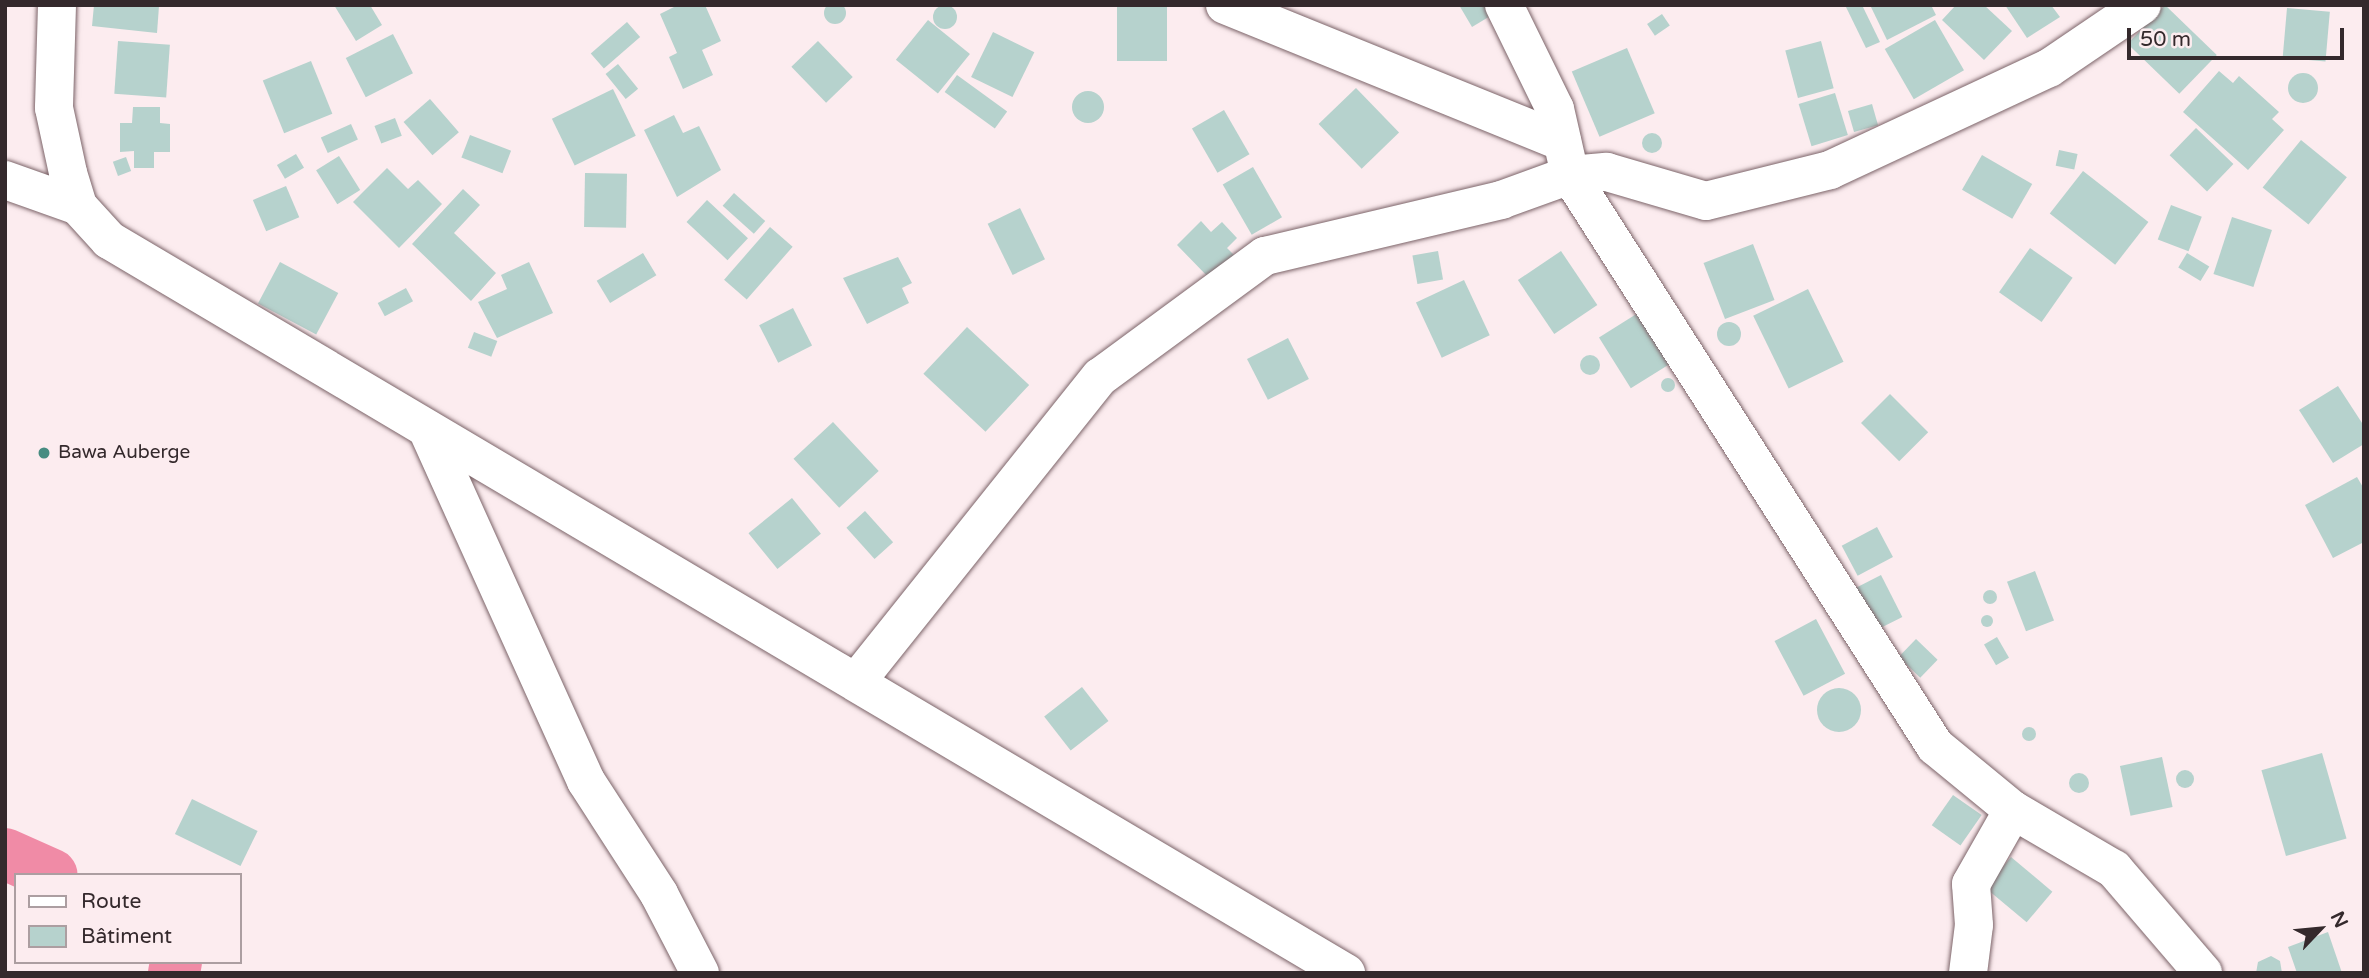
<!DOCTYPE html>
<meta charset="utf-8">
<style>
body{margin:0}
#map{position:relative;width:2369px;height:978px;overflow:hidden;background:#fcecef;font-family:"Varela Round",sans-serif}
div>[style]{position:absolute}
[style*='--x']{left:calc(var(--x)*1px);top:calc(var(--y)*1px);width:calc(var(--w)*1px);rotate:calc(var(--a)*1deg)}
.river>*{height:52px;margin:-26px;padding:0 26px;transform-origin:26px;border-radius:26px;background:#f08ba6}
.building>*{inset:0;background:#b6d2cd;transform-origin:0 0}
.round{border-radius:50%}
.roads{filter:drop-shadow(0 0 2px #7c6469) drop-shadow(0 0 2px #7c6469)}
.minor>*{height:38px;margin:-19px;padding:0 19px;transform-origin:19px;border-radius:19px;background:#fff}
.dots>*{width:19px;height:19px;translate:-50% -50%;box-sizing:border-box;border:4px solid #fcecef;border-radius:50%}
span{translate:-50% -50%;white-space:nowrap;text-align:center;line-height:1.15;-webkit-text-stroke:7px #fcecef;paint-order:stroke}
.poi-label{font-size:19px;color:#34292c}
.left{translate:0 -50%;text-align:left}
.frame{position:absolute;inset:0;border:7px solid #34292c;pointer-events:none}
.legend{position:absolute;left:14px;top:873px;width:228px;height:91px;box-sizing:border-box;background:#fcecef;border:2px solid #ac9ea1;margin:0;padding:9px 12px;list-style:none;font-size:21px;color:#34292c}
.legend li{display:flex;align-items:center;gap:14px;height:35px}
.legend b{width:35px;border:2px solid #ac9ea1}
.north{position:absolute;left:2285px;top:894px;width:70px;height:70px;-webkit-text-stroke:5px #fcecef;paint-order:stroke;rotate:64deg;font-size:19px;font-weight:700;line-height:28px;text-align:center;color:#34292c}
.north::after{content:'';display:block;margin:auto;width:24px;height:32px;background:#34292c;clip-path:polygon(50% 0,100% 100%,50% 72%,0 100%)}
.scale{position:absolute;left:2127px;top:28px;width:217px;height:32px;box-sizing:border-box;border:4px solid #34292c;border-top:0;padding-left:9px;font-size:21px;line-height:24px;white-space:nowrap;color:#34292c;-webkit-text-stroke:5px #fcecef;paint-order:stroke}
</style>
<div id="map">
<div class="river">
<div style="--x:5;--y:854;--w:51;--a:24.1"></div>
<div style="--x:174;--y:973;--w:11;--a:-80"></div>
</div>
<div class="building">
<div class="round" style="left:824px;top:2px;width:22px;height:22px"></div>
<div style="clip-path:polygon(94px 5px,159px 6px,157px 33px,92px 26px)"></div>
<div style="clip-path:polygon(334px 5px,370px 5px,382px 25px,356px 41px)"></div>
<div style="clip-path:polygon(678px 5px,705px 5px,721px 41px,702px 50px,713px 75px,683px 89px,669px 57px,677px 53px,660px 14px)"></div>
<div style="left:1117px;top:5px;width:50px;height:56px"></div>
<div style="clip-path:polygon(1459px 5px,1486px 5px,1492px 15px,1472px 27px)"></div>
<div style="clip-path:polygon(1845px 5px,1862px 5px,1880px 42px,1866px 48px)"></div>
<div style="clip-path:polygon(1870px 5px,1931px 5px,1936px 15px,1887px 40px)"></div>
<div style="clip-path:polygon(1956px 5px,1984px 5px,2012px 31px,1984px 60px,1942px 20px)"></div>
<div style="clip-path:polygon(2005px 5px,2051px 5px,2060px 17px,2027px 38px)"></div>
<div style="left:2165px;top:5px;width:72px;height:54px;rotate:44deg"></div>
<div class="round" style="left:933px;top:5px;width:24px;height:24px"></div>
<div style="left:2287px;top:8px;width:43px;height:50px;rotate:5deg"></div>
<div style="left:1662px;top:14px;width:14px;height:18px;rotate:56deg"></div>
<div style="left:928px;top:20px;width:54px;height:51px;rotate:39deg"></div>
<div style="left:1935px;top:20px;width:58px;height:58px;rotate:60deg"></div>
<div style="left:627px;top:22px;width:20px;height:48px;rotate:49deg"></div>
<div style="left:993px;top:32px;width:46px;height:50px;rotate:26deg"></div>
<div style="left:393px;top:34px;width:44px;height:53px;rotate:63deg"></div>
<div style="left:118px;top:41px;width:52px;height:53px;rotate:4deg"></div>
<div style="left:818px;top:41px;width:50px;height:37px;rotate:46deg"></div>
<div style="left:1821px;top:41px;width:49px;height:37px;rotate:75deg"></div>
<div style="left:1627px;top:48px;width:71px;height:60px;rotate:67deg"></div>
<div style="left:311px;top:61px;width:57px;height:52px;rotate:68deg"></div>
<div style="left:618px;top:64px;width:32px;height:16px;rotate:51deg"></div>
<div style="clip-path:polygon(2219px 71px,2233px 83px,2239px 76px,2279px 112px,2272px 119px,2284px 130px,2248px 170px,2183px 112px)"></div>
<div class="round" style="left:2288px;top:73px;width:30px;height:30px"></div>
<div style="left:957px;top:75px;width:62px;height:21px;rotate:36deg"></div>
<div style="left:1356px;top:88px;width:62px;height:52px;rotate:46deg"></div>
<div style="left:613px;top:89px;width:52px;height:68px;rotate:64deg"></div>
<div class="round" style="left:1072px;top:91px;width:32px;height:32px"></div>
<div style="left:1835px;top:93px;width:44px;height:38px;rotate:73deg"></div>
<div style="left:430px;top:99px;width:44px;height:35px;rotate:49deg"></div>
<div style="left:1872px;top:104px;width:22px;height:25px;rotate:74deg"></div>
<div style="clip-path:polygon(133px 107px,160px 107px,160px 123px,170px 124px,170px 152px,154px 152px,154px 168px,134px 168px,134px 151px,120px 152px,120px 123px,132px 123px)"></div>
<div style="left:1224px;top:110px;width:51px;height:37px;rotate:60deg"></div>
<div style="clip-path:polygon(674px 115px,683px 133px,699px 126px,721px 170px,677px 197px,644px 130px)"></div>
<div style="left:395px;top:118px;width:19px;height:22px;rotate:69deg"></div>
<div style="left:351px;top:124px;width:17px;height:33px;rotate:66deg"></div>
<div style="left:2196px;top:128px;width:52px;height:38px;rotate:44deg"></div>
<div class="round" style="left:1642px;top:133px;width:20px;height:20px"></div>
<div style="left:470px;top:135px;width:44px;height:24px;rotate:21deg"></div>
<div style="left:2301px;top:140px;width:59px;height:61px;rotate:39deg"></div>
<div style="left:2059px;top:150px;width:19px;height:16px;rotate:12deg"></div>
<div style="left:296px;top:154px;width:16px;height:22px;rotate:60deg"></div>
<div style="left:1982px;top:155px;width:58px;height:40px;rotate:30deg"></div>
<div style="left:339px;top:156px;width:40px;height:27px;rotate:58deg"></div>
<div style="left:126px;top:157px;width:15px;height:14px;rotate:70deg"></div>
<div style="left:1253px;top:167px;width:58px;height:35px;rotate:60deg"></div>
<div style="clip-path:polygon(387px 168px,408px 189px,418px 180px,442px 204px,399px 248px,353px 202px)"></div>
<div style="left:2083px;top:171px;width:83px;height:54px;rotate:38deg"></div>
<div style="left:585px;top:173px;width:42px;height:54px;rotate:1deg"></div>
<div style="left:286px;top:186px;width:34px;height:36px;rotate:67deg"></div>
<div style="clip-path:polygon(463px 189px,480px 205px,454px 233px,496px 273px,471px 301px,412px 244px)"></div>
<div style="left:734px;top:193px;width:42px;height:17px;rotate:42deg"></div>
<div style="left:707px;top:200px;width:56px;height:30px;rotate:43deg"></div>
<div style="left:2171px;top:205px;width:33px;height:37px;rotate:21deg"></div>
<div style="left:1020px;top:208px;width:57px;height:36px;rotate:64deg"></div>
<div style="left:2232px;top:217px;width:42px;height:60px;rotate:18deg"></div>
<div style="clip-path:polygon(1201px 221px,1211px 232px,1222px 222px,1237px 238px,1227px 248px,1235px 256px,1211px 280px,1177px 245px)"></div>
<div style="left:770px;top:227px;width:30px;height:70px;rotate:41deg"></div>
<div style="left:1753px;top:244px;width:60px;height:53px;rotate:69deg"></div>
<div style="left:2030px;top:248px;width:52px;height:54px;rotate:35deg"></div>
<div style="left:1438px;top:251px;width:29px;height:26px;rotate:80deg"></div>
<div style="left:1561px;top:251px;width:65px;height:52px;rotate:56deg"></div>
<div style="left:643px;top:253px;width:26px;height:54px;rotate:59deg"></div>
<div style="left:2187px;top:253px;width:26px;height:17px;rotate:31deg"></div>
<div style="clip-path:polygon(898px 257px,912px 283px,902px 288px,909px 303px,867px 324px,843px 278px)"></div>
<div style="left:280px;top:262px;width:66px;height:47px;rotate:28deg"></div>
<div style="clip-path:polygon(529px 262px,553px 313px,497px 338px,478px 302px,507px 289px,501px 275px)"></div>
<div style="left:1464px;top:280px;width:61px;height:53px;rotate:65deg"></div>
<div style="left:406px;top:288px;width:15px;height:32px;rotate:62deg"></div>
<div style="left:1808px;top:289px;width:81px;height:61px;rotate:64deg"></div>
<div style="left:793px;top:308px;width:42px;height:38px;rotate:63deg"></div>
<div style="left:1638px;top:313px;width:60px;height:46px;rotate:58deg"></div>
<div class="round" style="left:1717px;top:322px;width:24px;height:24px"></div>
<div style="left:967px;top:327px;width:85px;height:64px;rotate:43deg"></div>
<div style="left:474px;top:332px;width:25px;height:17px;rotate:21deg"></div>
<div style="left:1288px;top:338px;width:46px;height:46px;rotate:63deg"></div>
<div class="round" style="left:1580px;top:355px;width:20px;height:20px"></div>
<div class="round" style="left:1661px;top:378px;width:14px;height:14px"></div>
<div style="clip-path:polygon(2338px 386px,2364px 426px,2364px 444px,2333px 463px,2299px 410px)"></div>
<div style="left:1890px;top:394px;width:54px;height:41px;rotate:45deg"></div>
<div style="left:833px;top:422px;width:67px;height:54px;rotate:47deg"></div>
<div style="clip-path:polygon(2357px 477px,2364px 489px,2364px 542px,2333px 558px,2305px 505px)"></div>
<div style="left:792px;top:498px;width:46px;height:56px;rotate:51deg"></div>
<div style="left:865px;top:511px;width:42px;height:25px;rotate:48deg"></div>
<div style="left:1877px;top:527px;width:34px;height:40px;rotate:62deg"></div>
<div style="left:2035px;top:571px;width:53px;height:30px;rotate:69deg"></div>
<div style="left:1881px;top:575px;width:47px;height:28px;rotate:63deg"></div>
<div class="round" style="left:1983px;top:590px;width:14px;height:14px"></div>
<div class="round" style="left:1981px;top:615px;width:12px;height:12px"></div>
<div style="left:1816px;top:619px;width:62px;height:47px;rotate:62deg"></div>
<div style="left:1997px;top:637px;width:24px;height:15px;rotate:60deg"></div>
<div style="left:1916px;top:639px;width:30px;height:25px;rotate:44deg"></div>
<div style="left:1082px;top:687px;width:43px;height:48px;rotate:52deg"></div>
<div class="round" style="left:1817px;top:688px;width:44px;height:44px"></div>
<div class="round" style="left:2022px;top:727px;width:14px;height:14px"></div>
<div style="left:2322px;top:753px;width:89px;height:63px;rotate:74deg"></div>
<div style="left:2162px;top:757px;width:51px;height:43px;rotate:78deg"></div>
<div class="round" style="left:2176px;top:770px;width:18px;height:18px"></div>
<div class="round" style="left:2069px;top:773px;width:20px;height:20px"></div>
<div style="left:1953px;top:795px;width:35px;height:37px;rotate:35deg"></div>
<div style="left:192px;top:799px;width:73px;height:39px;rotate:26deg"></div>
<div style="left:2011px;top:857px;width:54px;height:40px;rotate:40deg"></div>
<div style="clip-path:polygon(2328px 932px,2342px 973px,2297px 973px,2288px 947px)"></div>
<div style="clip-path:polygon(2271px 956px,2280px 961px,2282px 973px,2256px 973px,2258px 962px)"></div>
</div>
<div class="roads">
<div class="minor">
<div style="--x:57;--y:5;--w:103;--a:91.7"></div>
<div style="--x:54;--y:108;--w:66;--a:77.8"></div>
<div style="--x:68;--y:173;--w:34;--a:73"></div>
<div style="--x:78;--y:206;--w:46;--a:47.6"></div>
<div style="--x:109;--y:240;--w:1438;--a:30.65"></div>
<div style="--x:1225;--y:5;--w:364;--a:22.1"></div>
<div style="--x:1504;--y:5;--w:116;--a:63.9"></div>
<div style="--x:1555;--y:109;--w:68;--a:77.2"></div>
<div style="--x:1570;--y:175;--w:37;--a:-5"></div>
<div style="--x:1607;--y:172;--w:103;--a:16.3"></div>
<div style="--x:1706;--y:201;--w:128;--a:-14"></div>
<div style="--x:1830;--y:170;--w:242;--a:-25"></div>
<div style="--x:2049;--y:68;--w:112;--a:-34.1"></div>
<div style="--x:5;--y:180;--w:77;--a:19.6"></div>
<div style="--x:427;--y:429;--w:386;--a:65.7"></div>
<div style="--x:586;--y:781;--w:135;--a:57.1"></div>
<div style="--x:659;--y:894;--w:89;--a:62.6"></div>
<div style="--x:857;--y:681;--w:389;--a:-51.4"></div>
<div style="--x:1100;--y:377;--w:205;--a:-36.3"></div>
<div style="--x:1265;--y:256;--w:243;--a:-13.3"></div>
<div style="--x:1501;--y:200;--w:73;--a:-19.9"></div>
<div style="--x:1570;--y:175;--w:678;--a:57.41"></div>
<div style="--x:1935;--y:746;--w:101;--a:39.4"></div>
<div style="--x:2013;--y:810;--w:117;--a:30.3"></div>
<div style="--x:2114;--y:869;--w:137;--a:49.4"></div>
<div style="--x:1968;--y:973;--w:48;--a:-82.9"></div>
<div style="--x:1974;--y:925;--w:41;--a:-94.2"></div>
<div style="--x:1971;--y:884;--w:85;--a:-60.4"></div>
</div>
</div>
<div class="dots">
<div style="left:44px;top:453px;background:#478c81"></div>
</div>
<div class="poi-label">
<span class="left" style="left:58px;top:453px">Bawa Auberge</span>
</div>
<div class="frame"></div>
<ul class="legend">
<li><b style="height:9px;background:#fff"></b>Route</li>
<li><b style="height:19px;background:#b6d2cd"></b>Bâtiment</li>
</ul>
<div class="north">N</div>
<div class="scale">50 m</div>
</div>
